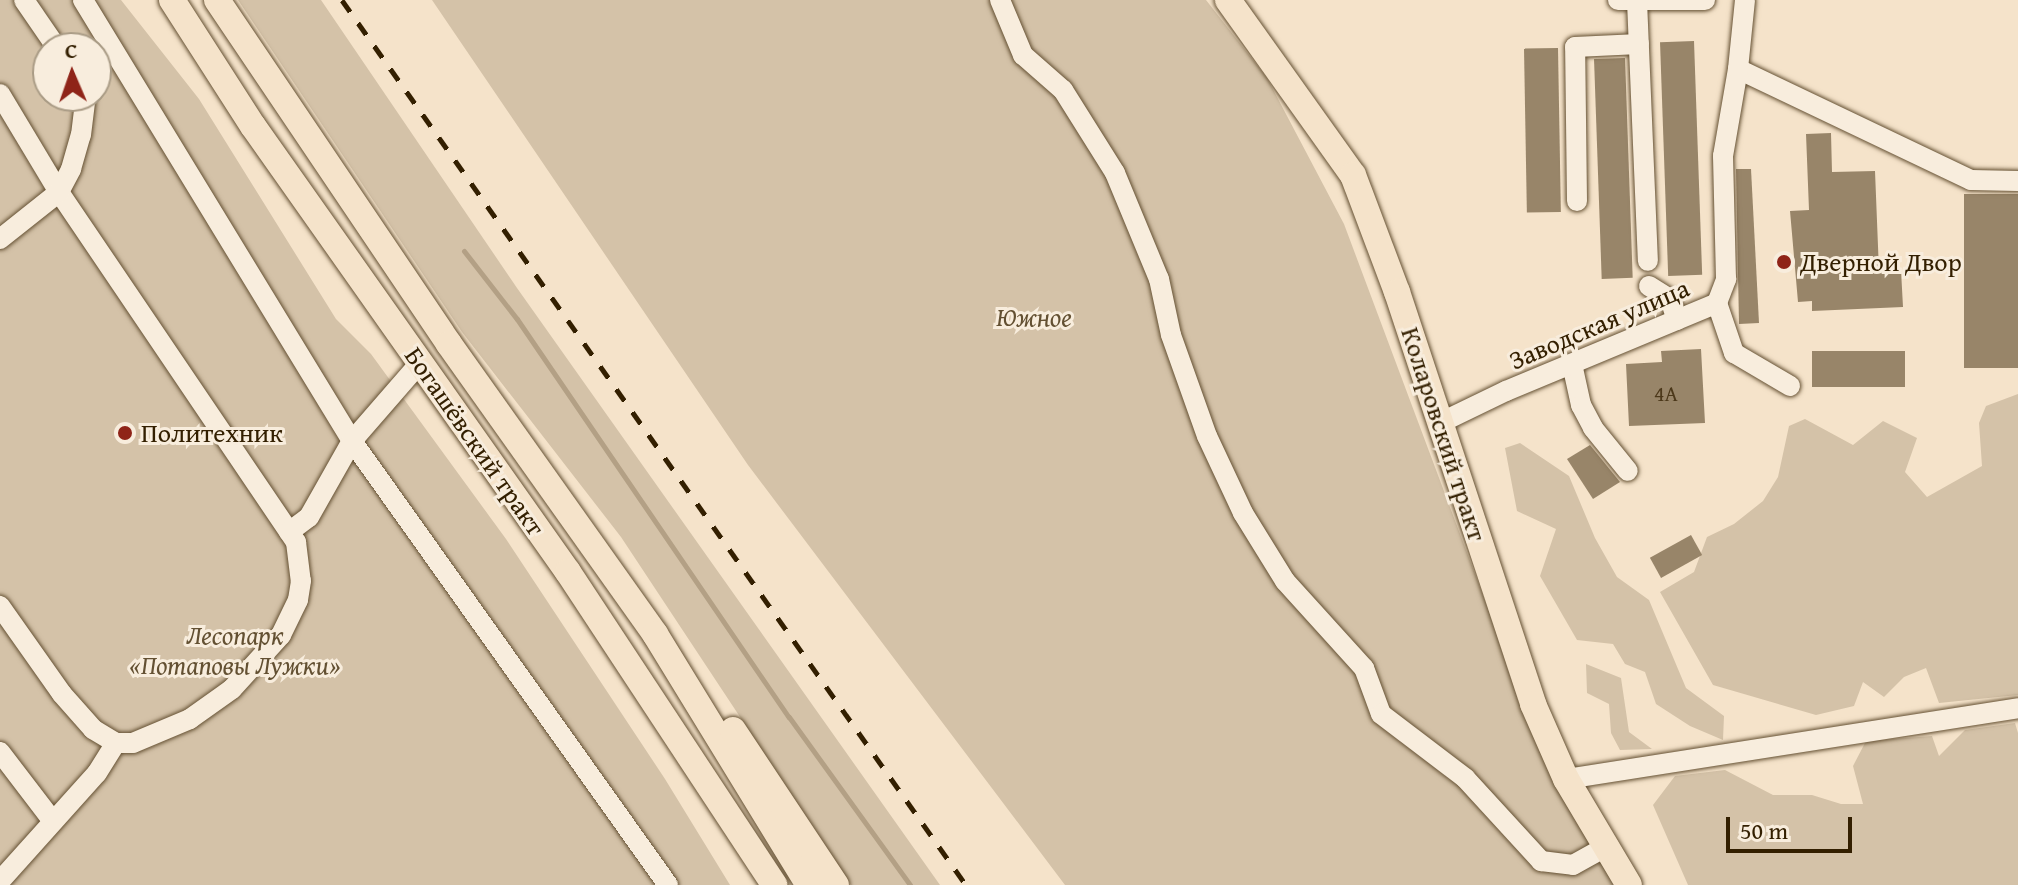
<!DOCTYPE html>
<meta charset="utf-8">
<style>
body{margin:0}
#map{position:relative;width:2018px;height:885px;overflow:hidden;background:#f5e3ca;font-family:"Gentium Book Plus",serif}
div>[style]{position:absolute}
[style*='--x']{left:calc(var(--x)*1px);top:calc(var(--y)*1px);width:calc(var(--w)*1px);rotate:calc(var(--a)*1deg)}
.green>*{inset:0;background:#d4c2a8}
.stream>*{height:5px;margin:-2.5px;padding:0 2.5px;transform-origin:2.5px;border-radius:2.5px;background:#b3a085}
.building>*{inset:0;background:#988569;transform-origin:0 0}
.roads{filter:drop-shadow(0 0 2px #645032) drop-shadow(0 0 2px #645032)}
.minor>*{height:20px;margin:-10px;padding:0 10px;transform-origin:10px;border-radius:10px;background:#f8eddd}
.major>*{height:26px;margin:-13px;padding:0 13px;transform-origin:13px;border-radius:13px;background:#f5e3ca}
.rail>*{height:5px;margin-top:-2.5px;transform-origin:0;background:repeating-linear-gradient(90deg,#331f00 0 14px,transparent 0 28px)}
.dots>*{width:22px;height:22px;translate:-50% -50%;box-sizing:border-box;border:4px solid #f8eddd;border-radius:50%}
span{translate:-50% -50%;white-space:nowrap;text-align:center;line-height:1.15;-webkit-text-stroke:6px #f8eddd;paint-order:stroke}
.number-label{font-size:22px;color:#4c381a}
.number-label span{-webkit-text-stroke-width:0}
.poi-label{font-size:26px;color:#331f00}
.left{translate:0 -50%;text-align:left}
.park-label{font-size:26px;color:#635032;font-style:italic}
.street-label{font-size:26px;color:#331f00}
.north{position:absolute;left:32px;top:32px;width:80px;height:80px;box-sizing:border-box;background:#f8eddd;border:2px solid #a99b85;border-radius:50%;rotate:358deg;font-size:22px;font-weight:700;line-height:32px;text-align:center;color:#331f00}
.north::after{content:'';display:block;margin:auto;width:28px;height:36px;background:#8f2418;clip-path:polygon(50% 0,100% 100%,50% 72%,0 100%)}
.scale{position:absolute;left:1726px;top:817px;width:126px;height:36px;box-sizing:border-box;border:4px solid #331f00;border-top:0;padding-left:10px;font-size:24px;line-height:28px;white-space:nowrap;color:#331f00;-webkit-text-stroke:6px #f8eddd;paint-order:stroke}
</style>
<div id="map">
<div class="green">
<div style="clip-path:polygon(evenodd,0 0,121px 0,199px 99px,336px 319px,371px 354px,506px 539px,665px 779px,730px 885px,0 885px,0 0,48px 48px,96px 48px,96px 96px,48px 96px,48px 48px)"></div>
<div style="clip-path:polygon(238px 0,321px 0,517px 288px,940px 885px,851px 885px,621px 537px,462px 332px)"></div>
<div style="clip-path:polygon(432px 0,1206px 0,1267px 78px,1344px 224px,1545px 761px,1615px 885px,1065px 885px,748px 465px)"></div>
<div style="clip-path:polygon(2018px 394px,2018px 695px,1939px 703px,1926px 668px,1904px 677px,1884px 697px,1863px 682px,1854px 706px,1816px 715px,1713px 685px,1660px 592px,1694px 572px,1707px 537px,1734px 524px,1763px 501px,1778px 477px,1789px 426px,1805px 419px,1853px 445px,1883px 421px,1917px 438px,1905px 472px,1927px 497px,1982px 466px,1979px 423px,1986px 406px)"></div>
<div style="clip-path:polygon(1520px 443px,1569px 476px,1595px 538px,1617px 577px,1649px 600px,1686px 688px,1724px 716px,1723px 740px,1690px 726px,1656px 704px,1645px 672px,1625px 664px,1613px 644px,1577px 640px,1540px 576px,1556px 529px,1517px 511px,1505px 448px)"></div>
<div style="clip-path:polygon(1586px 664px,1621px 678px,1629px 732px,1652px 749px,1620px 750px,1611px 733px,1609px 704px,1587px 693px)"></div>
<div style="clip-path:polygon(2015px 723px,2018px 733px,2018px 885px,1688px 885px,1653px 805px,1675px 776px,1725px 770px,1773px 795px,1812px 795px,1841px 804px,1863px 804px,1853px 766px,1866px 741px,1932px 736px,1939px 756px,1965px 730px)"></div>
</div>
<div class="stream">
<div style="--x:464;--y:251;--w:86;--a:52.1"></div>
<div style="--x:517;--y:319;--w:482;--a:55.7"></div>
<div style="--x:789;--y:717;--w:207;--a:54.2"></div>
</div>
<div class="building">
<div style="left:1694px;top:41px;width:234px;height:34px;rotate:88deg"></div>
<div style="left:1558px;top:48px;width:164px;height:34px;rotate:89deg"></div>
<div style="left:1625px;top:58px;width:220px;height:31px;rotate:88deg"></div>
<div style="clip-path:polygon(1831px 133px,1832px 172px,1875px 171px,1879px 271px,1901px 270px,1903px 307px,1812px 311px,1812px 301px,1798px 302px,1790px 211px,1809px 210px,1806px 134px)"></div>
<div style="clip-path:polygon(1736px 169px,1751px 169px,1759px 323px,1739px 324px)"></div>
<div style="left:2018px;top:194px;width:174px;height:54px;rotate:90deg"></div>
<div style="clip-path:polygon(1701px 349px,1705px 423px,1629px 426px,1626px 364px,1662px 362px,1661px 351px)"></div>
<div style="left:1812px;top:351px;width:93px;height:36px"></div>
<div style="clip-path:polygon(1590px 445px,1620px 482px,1593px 499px,1567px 459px)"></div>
<div style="left:1691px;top:535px;width:23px;height:47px;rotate:61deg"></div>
</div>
<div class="roads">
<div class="minor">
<div style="--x:24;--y:0;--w:58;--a:55.5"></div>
<div style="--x:83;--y:0;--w:517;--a:58.62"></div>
<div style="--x:352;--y:441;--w:545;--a:54.56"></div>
<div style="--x:1000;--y:0;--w:60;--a:67.3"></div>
<div style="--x:1023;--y:55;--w:53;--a:41.2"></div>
<div style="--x:1063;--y:90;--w:98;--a:57.9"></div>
<div style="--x:1115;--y:173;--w:115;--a:67.5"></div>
<div style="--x:1159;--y:279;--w:57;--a:77.9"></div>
<div style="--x:1171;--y:335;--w:107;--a:70.4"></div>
<div style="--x:1207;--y:436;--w:85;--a:64.9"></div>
<div style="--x:1243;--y:513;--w:80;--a:58.3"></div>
<div style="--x:1285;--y:581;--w:118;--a:47.8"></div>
<div style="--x:1364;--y:668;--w:49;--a:69.7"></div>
<div style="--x:1381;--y:714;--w:106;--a:37.3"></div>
<div style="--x:1465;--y:778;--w:113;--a:47.5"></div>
<div style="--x:1541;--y:861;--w:32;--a:7"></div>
<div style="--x:1573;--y:865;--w:37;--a:-29"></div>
<div style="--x:1618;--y:0;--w:87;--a:0"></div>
<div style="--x:1637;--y:1;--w:260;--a:87.6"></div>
<div style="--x:1738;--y:69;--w:258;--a:25.5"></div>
<div style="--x:1971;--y:180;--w:47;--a:1.2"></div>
<div style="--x:0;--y:94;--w:114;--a:59"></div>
<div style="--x:59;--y:192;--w:423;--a:55.9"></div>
<div style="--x:296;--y:542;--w:39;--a:83"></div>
<div style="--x:301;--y:581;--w:19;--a:99"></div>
<div style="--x:298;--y:600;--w:39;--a:116"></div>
<div style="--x:281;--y:635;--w:73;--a:132.2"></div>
<div style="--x:232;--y:689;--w:52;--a:144.5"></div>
<div style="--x:190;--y:719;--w:62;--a:157.2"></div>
<div style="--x:133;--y:743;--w:17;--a:180"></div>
<div style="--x:116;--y:743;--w:27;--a:-149"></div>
<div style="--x:93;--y:729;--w:47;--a:-131.5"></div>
<div style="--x:62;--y:694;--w:108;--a:-125.2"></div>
<div style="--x:1577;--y:201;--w:154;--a:-90.7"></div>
<div style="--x:1575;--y:47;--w:64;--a:-2.7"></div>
<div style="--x:0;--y:239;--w:75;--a:-38.5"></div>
<div style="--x:59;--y:192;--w:26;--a:-62"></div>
<div style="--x:71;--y:169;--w:35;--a:-74"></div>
<div style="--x:81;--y:135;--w:39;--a:-83"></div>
<div style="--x:1649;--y:286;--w:25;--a:32"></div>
<div style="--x:1670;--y:299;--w:22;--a:72"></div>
<div style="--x:1717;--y:303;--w:53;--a:71.2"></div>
<div style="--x:1734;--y:353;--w:65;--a:30.5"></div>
<div style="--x:1572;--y:364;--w:42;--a:77.6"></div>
<div style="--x:1581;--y:405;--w:26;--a:62"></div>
<div style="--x:1593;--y:428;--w:55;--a:50.9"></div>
<div style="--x:1440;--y:423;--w:73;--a:-25.9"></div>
<div style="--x:1506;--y:391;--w:229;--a:-22.6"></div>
<div style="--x:1717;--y:303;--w:26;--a:-69"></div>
<div style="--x:1726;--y:279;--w:123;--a:-91.4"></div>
<div style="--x:1723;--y:156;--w:88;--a:-80.2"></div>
<div style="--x:1738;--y:69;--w:69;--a:-84.2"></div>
<div style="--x:289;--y:532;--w:25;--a:-37"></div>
<div style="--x:309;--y:517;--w:87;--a:-60.5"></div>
<div style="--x:352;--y:441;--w:102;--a:-49"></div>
<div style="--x:0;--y:752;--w:86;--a:52.6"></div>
<div style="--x:1566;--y:779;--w:458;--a:-8.9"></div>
<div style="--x:0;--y:881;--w:145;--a:-48.1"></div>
<div style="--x:97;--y:773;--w:36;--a:-58"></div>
</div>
<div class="major">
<div style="--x:172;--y:0;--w:150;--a:57.3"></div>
<div style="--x:253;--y:126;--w:546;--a:54.77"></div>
<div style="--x:568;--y:572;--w:375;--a:56.6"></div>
<div style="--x:217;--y:0;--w:415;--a:56"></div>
<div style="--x:449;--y:344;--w:356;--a:54.6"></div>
<div style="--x:655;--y:634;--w:294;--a:58.5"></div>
<div style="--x:1228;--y:0;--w:215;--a:54.5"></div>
<div style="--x:1353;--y:175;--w:125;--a:69.4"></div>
<div style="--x:1397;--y:292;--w:434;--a:71.7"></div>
<div style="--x:1533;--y:704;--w:82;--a:66.3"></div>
<div style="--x:1566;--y:779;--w:123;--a:59.3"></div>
<div style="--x:733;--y:730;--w:186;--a:56.4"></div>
</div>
</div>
<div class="rail">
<div style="--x:342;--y:0;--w:1083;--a:54.81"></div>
</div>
<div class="dots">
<div style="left:1784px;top:262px;background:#8f2418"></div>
<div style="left:125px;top:433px;background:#8f2418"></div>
</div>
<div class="number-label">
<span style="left:1666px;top:394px">4А</span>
</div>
<div class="poi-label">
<span class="left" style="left:1800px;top:262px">Дверной Двор</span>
<span class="left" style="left:141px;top:433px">Политехник</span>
</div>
<div class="park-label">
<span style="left:1034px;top:317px">Южное</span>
<span style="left:235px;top:650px">Лесопарк<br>«Потаповы Лужки»</span>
</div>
<div class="street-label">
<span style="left:1599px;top:324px;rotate:-23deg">Заводская улица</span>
<span style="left:1444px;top:434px;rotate:72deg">Коларовский тракт</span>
<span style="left:475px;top:441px;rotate:55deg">Богашёвский тракт</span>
</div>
<div class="north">С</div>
<div class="scale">50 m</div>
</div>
